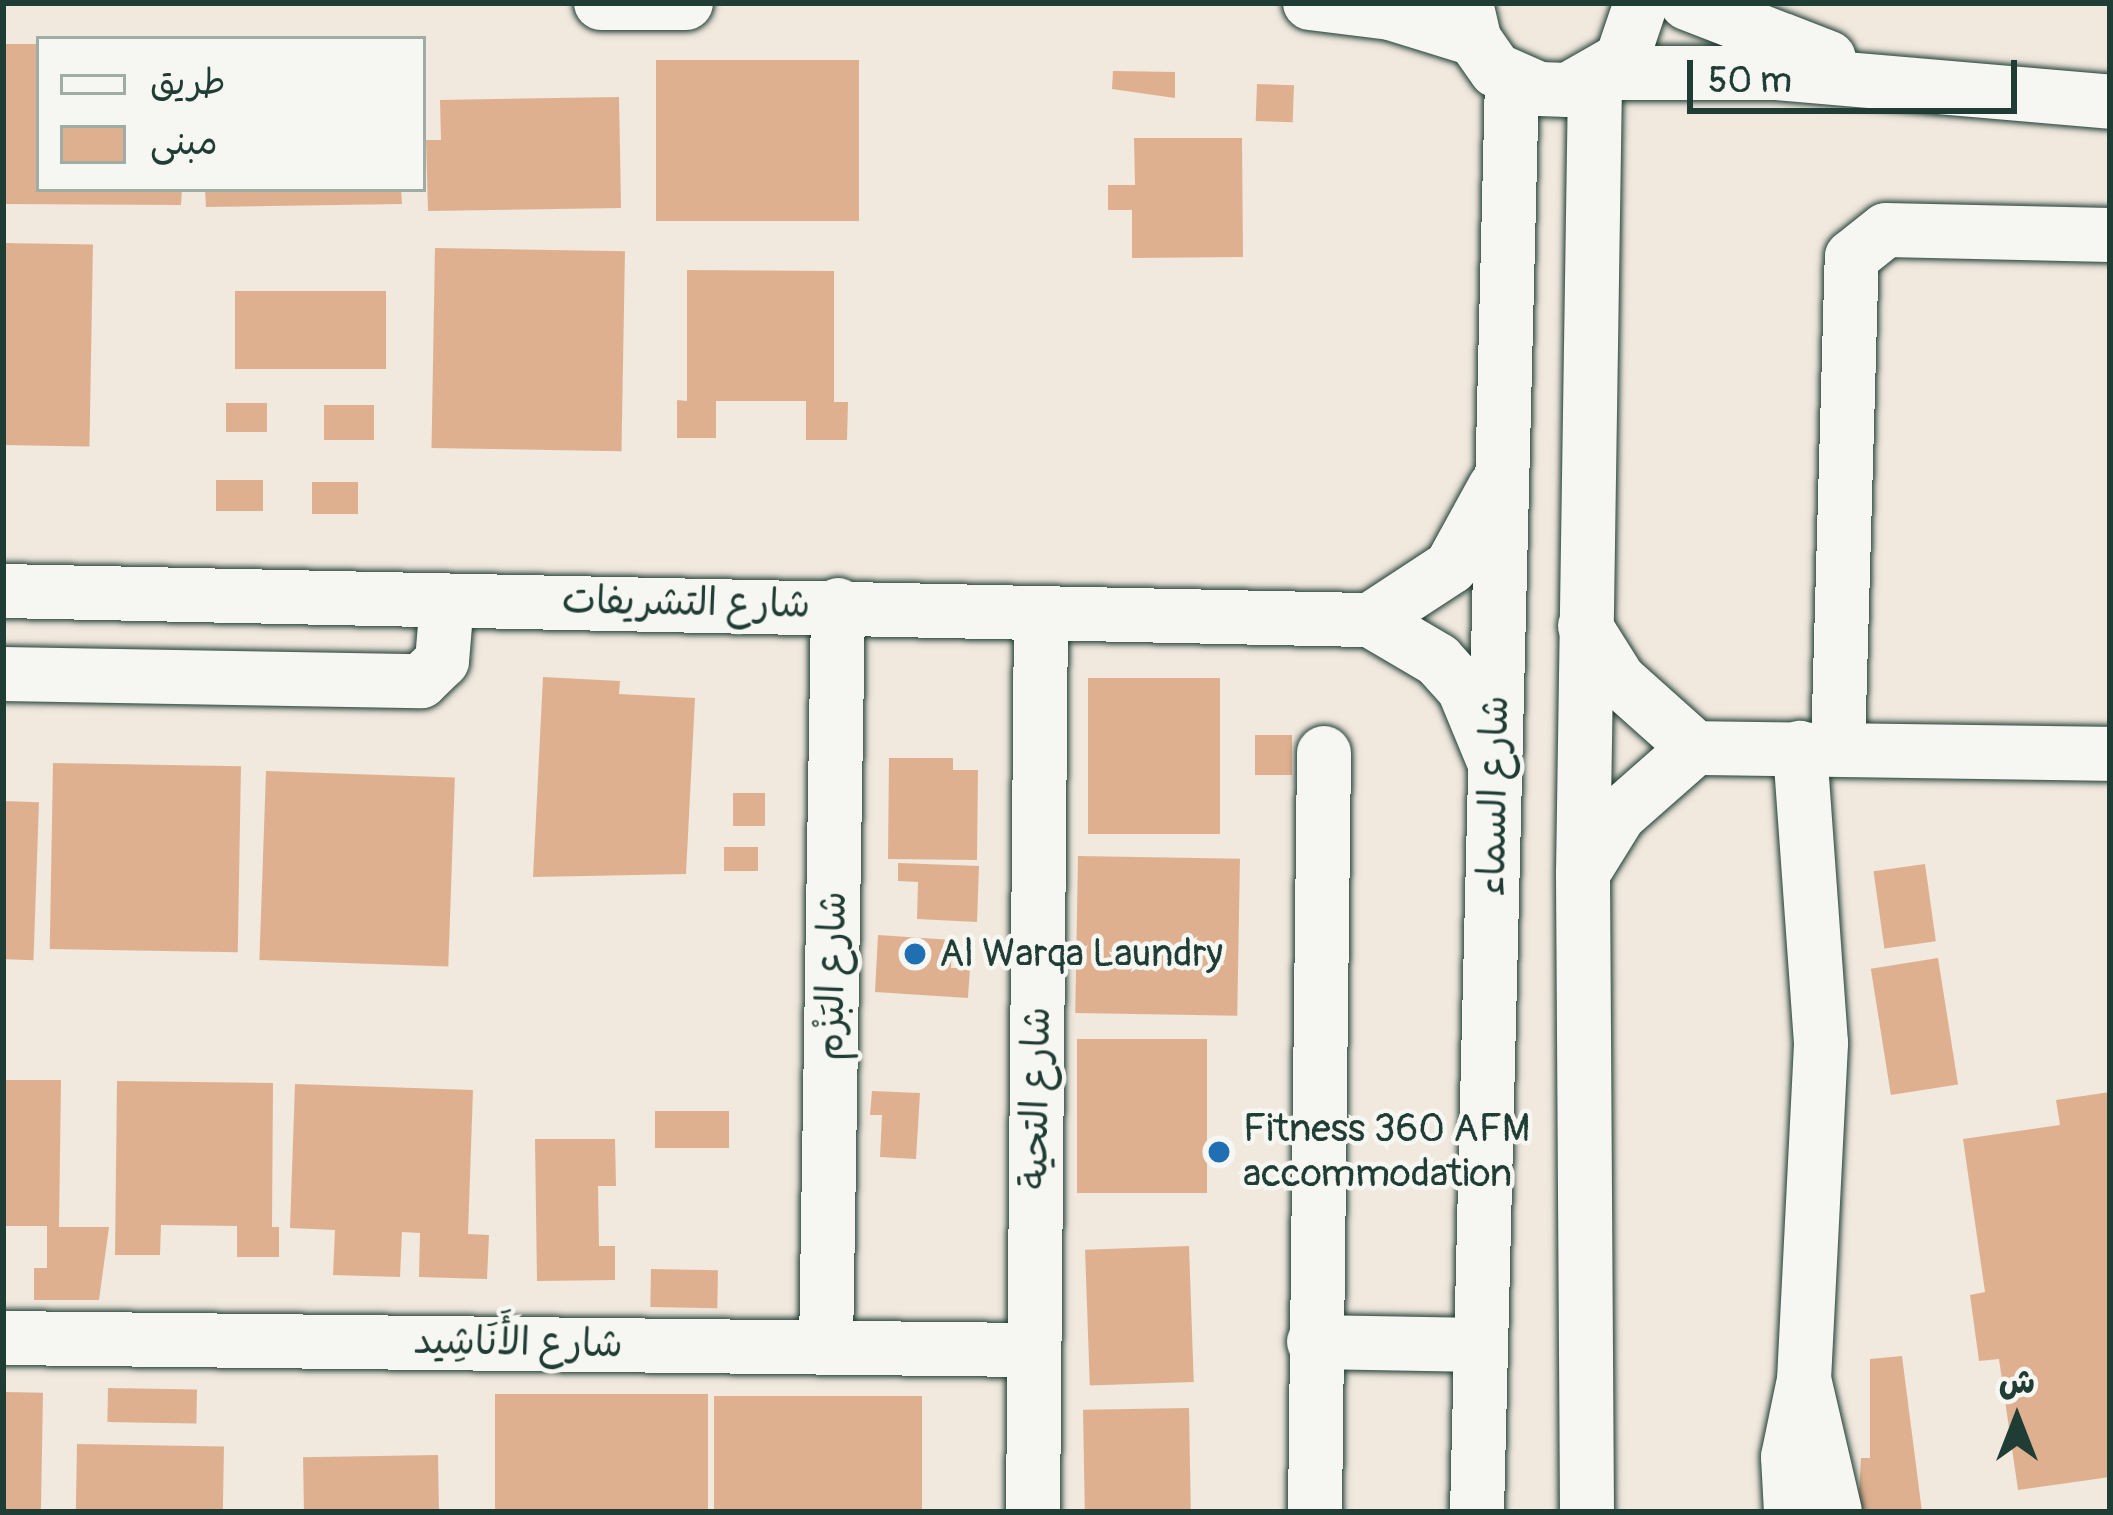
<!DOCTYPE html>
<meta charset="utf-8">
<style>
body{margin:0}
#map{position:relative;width:2113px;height:1515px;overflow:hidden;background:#f1e8de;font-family:Pangolin,"Playpen Sans Arabic",sans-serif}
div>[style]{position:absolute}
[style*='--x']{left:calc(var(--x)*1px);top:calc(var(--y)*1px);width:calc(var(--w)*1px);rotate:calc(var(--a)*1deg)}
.building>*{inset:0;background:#dfb090;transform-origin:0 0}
.roads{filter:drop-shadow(0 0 3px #1f3d34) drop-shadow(0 0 3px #1f3d34)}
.minor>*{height:54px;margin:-27px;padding:0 27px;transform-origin:27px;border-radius:27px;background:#f6f6f2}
.dots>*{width:33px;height:33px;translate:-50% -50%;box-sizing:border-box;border:6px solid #f6f6f2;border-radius:50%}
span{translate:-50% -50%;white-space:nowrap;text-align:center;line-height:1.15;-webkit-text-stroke:9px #f6f6f2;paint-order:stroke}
.street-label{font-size:39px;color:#1f3d34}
.poi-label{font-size:39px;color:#1f3d34}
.left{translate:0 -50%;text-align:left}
.frame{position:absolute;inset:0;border:6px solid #1f3d34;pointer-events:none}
.legend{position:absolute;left:36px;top:36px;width:390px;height:156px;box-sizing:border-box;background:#f6f6f2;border:3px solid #a0aca6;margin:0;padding:15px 21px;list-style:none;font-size:36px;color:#1f3d34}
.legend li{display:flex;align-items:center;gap:24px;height:60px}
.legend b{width:60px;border:3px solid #a0aca6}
.north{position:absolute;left:1957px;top:1359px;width:120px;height:120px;-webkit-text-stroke:9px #f6f6f2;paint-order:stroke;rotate:0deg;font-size:33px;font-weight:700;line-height:48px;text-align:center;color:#1f3d34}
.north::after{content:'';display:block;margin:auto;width:42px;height:54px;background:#1f3d34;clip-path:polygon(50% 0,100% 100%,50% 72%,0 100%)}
.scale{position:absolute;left:1687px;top:60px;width:330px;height:54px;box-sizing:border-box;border:6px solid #1f3d34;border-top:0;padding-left:15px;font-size:36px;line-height:42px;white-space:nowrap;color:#1f3d34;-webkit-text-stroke:9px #f6f6f2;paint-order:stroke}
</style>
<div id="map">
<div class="building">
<div style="clip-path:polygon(3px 44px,39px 44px,39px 189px,182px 189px,181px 205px,3px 204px)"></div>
<div style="left:656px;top:60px;width:203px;height:161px"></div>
<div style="clip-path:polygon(1113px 71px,1175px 72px,1175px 98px,1112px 89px)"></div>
<div style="left:1257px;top:84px;width:37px;height:37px;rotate:2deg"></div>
<div style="clip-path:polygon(619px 97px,621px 208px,428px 211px,426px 140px,441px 140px,440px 100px)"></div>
<div style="clip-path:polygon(1134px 138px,1242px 138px,1243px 257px,1132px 258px,1132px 210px,1108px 210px,1108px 185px,1135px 185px)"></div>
<div style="clip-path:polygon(205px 189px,401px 189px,402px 204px,206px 207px)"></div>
<div style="left:3px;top:243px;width:90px;height:202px;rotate:1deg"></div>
<div style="left:435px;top:248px;width:190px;height:200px;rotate:1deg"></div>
<div style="clip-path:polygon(687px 270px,834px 271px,834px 402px,848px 402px,847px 440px,806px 440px,806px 401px,716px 401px,716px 438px,677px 438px,677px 400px,687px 401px)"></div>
<div style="left:386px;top:291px;width:78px;height:151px;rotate:90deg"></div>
<div style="left:226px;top:403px;width:41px;height:29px"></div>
<div style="left:324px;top:405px;width:50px;height:35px"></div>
<div style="left:216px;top:480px;width:47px;height:31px"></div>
<div style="left:312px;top:482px;width:46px;height:32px"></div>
<div style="clip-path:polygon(543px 677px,620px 681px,619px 694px,695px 698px,686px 874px,533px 877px)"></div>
<div style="left:1088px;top:678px;width:132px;height:156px"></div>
<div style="left:1255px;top:735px;width:37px;height:40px"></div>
<div style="clip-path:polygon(889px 758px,953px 758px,953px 770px,978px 770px,977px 860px,888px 859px)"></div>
<div style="left:53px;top:763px;width:188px;height:186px;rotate:1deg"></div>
<div style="left:266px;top:771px;width:189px;height:189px;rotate:2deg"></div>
<div style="left:733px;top:793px;width:32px;height:33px"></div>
<div style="left:3px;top:801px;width:36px;height:158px;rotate:2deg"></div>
<div style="left:724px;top:847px;width:34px;height:24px"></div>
<div style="left:1078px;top:856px;width:162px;height:157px;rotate:1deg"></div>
<div style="clip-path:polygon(898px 863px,979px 866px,977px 922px,917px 919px,918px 882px,898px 881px)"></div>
<div style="left:1925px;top:864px;width:78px;height:52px;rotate:82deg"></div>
<div style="clip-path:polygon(878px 935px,952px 940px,951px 968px,970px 968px,968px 998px,875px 992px)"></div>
<div style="left:1938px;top:958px;width:128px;height:68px;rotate:81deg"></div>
<div style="left:1077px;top:1039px;width:130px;height:154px"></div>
<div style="clip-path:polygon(3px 1080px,61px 1080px,59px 1227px,109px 1227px,99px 1300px,34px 1300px,34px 1268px,47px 1268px,47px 1226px,3px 1226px)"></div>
<div style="clip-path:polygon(117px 1081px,273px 1083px,272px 1227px,279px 1227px,279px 1257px,237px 1257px,237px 1226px,161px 1225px,160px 1255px,115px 1255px)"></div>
<div style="clip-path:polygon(295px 1084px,473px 1090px,468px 1234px,489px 1235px,487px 1279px,419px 1277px,420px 1233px,402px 1232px,400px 1277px,333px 1275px,335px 1230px,290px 1228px)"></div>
<div style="clip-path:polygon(872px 1091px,920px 1093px,916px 1159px,880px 1157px,882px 1115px,870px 1115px)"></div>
<div style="clip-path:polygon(2110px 1092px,2110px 1477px,2018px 1490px,1999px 1359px,1979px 1361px,1970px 1295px,1985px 1292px,1963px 1139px,2060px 1125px,2056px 1100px)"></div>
<div style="left:655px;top:1111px;width:74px;height:37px"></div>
<div style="clip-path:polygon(535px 1139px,615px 1139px,616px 1186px,598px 1186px,599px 1246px,615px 1246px,615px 1280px,537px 1281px)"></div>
<div style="left:1189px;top:1246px;width:136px;height:104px;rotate:88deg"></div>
<div style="left:651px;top:1269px;width:67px;height:38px;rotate:1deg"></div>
<div style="clip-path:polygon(1902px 1356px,1922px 1512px,1858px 1512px,1861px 1458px,1870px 1458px,1870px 1359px)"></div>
<div style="left:108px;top:1388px;width:89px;height:34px;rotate:1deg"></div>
<div style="left:3px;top:1392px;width:40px;height:120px;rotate:1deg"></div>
<div style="left:495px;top:1394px;width:213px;height:118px"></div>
<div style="left:714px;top:1396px;width:208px;height:116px"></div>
<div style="left:1189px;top:1408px;width:104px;height:106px;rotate:89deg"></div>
<div style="left:77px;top:1444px;width:147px;height:68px;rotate:1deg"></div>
<div style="left:438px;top:1455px;width:57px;height:135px;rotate:89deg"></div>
</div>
<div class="roads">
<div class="minor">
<div style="--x:601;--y:3;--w:85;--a:0"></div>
<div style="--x:1310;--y:3;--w:81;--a:7.1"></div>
<div style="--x:1390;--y:13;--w:88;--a:17.2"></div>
<div style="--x:1466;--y:3;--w:37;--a:77"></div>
<div style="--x:1474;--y:39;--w:38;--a:55"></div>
<div style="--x:1496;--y:70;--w:47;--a:23.8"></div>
<div style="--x:1539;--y:89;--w:29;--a:2"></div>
<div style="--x:1568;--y:90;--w:62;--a:-29.9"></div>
<div style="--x:1622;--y:59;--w:59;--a:-71.3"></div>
<div style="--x:1687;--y:3;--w:152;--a:21.2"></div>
<div style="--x:1606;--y:73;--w:169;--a:0"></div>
<div style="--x:1775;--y:73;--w:336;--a:4.9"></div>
<div style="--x:3;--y:591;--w:1367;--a:1.22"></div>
<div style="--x:1370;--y:620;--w:79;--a:30.5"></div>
<div style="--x:1438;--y:660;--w:39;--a:48"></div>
<div style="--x:1464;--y:689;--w:81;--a:67.5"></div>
<div style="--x:1370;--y:620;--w:97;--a:-33.2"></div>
<div style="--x:1451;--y:567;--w:91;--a:-61.2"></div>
<div style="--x:1585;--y:626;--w:64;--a:57.8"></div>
<div style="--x:1619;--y:680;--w:102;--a:41.8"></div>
<div style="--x:3;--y:674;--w:418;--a:1"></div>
<div style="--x:421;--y:681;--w:29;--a:-44"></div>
<div style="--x:442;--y:661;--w:60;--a:-85.2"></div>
<div style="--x:1838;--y:749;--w:492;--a:-88.4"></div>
<div style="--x:1852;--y:257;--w:43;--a:-38.5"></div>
<div style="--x:1886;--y:230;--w:224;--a:1.3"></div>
<div style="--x:1583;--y:873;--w:68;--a:-58.2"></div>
<div style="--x:1619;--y:815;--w:101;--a:-41.4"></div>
<div style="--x:1695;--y:748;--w:415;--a:0.8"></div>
<div style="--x:3;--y:1338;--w:1031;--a:0.67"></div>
<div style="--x:1314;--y:1342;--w:167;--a:1"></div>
<div style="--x:826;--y:1347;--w:742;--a:-89.07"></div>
<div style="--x:1805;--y:1383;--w:132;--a:76.9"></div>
<div style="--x:1033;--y:1512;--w:899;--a:-89.49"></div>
<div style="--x:1315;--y:1512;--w:759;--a:-89.32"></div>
<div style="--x:1477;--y:1512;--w:1431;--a:-88.6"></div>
<div style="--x:1587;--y:1512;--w:639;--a:-90.36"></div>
<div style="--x:1583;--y:873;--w:792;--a:-89.13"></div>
<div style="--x:1791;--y:1512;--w:55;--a:-93.1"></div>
<div style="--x:1788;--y:1457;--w:79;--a:-78.3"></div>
<div style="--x:1804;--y:1380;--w:337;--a:-87.1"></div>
<div style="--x:1821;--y:1043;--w:296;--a:-94.1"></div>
</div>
</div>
<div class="dots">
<div style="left:915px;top:954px;background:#1f6fb2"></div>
<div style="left:1219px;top:1152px;background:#1f6fb2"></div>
</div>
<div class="street-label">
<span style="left:686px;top:603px;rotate:1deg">شارع التشريفات</span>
<span style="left:1494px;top:796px;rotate:-89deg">شارع السماء</span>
<span style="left:832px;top:976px;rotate:-89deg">شارع البَزْم</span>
<span style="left:1036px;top:1098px;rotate:-89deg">شارع التحية</span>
<span style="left:518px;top:1343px;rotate:1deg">شارع الأَنَاشِيد</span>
</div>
<div class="poi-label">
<span class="left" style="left:939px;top:954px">Al Warqa Laundry</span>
<span class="left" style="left:1243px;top:1152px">Fitness 360 AFM<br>accommodation</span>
</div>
<div class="frame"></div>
<ul class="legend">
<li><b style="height:15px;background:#f6f6f2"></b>طريق</li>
<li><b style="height:33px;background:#dfb090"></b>مبنى</li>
</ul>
<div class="north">ش</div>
<div class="scale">50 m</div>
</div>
